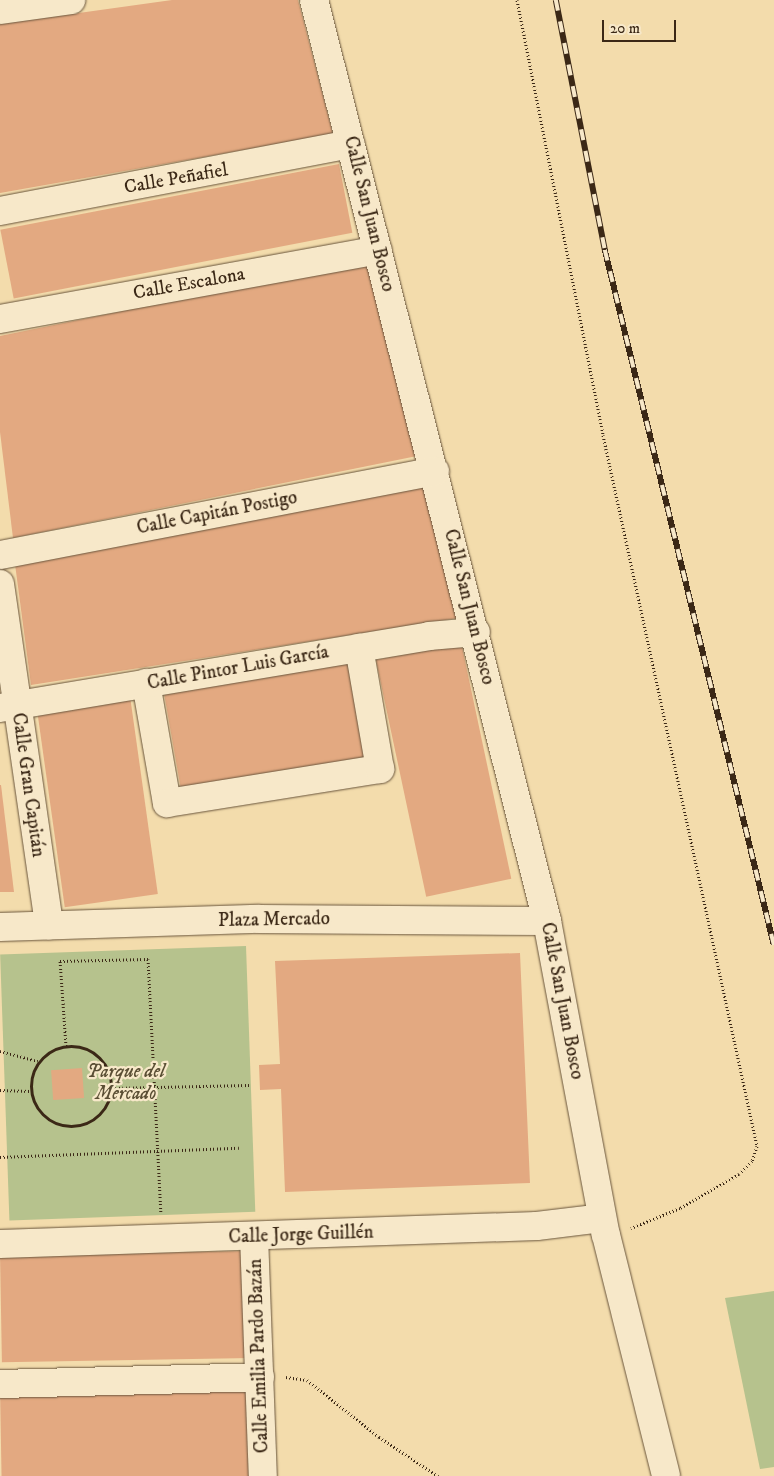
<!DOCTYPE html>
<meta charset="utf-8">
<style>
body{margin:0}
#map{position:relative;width:774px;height:1476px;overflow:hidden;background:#f3dcac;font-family:"IM FELL DW Pica",serif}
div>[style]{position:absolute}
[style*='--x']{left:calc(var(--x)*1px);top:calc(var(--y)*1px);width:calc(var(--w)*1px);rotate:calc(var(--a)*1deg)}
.green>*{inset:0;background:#b6c28d;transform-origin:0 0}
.building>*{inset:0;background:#e3a981;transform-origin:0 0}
.path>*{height:3px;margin-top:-1.5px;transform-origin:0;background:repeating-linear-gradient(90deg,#3b2816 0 1px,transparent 0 3.5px)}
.path>.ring{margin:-1.5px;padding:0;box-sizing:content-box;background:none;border:3px solid #3b2816;border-radius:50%}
.roads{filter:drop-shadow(0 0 1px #69553c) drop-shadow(0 0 1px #69553c)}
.minor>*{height:28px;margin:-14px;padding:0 14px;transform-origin:14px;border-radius:14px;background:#f7e8c9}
.rail>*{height:5.5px;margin-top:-2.75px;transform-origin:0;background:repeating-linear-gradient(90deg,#f7e8c9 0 11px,#3b2816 0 22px);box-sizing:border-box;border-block:1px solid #3b2816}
span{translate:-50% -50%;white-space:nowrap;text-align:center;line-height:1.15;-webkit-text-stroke:4.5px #f7e8c9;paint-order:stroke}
.street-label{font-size:19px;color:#3b2816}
.park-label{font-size:19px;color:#5a4e34;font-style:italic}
.scale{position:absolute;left:602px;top:20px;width:74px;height:22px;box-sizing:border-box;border:2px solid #3b2816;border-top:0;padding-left:6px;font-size:15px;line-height:18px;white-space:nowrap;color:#3b2816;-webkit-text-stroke:4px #f7e8c9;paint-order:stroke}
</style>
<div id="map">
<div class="green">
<div style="left:246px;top:946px;width:266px;height:246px;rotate:88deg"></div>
<div style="clip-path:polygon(774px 1291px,774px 1467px,760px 1469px,725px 1298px)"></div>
</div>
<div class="building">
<div style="clip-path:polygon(172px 0,298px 0,333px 134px,0 193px,0 24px)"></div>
<div style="left:339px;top:164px;width:70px;height:345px;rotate:79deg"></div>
<div style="clip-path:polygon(368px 261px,417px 456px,13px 538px,0 432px,0 336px)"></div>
<div style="clip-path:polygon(425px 482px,458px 618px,31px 685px,15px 564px)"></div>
<div style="left:461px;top:642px;width:242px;height:87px;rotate:78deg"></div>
<div style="left:347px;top:660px;width:102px;height:186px;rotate:80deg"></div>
<div style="left:130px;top:696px;width:200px;height:94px;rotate:82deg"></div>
<div style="clip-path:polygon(0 785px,1px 785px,14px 892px,0 892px)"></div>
<div style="clip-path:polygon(520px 953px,530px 1183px,285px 1192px,281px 1089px,260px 1090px,259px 1065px,280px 1064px,275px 961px)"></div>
<div style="left:82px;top:1068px;width:30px;height:31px;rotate:86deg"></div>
<div style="left:249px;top:1251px;width:107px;height:249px;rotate:89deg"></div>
<div style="left:250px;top:1385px;width:91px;height:250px;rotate:89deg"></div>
</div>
<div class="path">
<div style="--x:517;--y:0;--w:443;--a:78.8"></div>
<div style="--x:603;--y:435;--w:727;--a:77.78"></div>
<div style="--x:757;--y:1146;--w:16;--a:108"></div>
<div style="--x:752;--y:1161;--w:18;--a:135"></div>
<div style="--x:739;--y:1174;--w:68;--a:150"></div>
<div style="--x:680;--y:1208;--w:53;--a:157.8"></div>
<div class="ring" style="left:31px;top:1046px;width:77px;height:77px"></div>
<div style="--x:66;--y:1046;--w:85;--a:-94"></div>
<div style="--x:60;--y:961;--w:88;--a:-1.3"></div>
<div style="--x:148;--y:959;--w:254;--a:87.1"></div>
<div style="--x:0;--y:1051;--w:39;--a:15"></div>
<div style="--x:112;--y:1088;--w:137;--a:-1.3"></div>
<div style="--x:0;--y:1090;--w:30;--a:2"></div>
<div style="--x:0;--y:1157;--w:239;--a:-2.2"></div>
<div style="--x:286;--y:1377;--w:21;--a:8"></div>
<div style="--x:307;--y:1380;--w:92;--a:38.4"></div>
<div style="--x:379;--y:1437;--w:71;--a:33.5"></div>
</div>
<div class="roads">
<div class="minor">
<div style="--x:314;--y:0;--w:950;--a:75.8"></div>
<div style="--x:547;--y:921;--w:319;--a:79.4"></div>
<div style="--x:606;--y:1235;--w:248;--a:76"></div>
<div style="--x:0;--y:10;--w:72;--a:-8"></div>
<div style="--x:0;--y:211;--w:357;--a:-10.8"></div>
<div style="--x:0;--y:319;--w:384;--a:-10.3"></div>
<div style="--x:0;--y:555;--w:443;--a:-10.9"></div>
<div style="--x:0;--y:584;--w:345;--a:81.8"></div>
<div style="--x:146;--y:683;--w:122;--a:80.1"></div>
<div style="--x:167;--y:803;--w:216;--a:-9.1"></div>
<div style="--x:380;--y:769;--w:123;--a:-99.8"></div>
<div style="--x:0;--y:708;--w:435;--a:-9.5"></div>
<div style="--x:429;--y:636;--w:47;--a:-4.9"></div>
<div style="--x:0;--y:927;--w:259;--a:-1.8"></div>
<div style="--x:259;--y:919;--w:288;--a:0.4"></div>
<div style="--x:254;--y:1236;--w:240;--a:87.9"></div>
<div style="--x:0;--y:1244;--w:537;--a:-1.92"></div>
<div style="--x:537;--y:1226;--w:65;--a:-7"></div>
<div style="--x:0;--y:1384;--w:260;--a:-1.5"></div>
</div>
</div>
<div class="rail">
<div style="--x:556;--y:0;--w:255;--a:78.9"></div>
<div style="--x:605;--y:250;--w:715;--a:76.33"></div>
</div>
<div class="street-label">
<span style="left:176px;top:179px;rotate:-10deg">Calle Peñafiel</span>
<span style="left:369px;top:214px;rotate:76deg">Calle San Juan Bosco</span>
<span style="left:189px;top:284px;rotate:-10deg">Calle Escalona</span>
<span style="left:217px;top:513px;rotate:-11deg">Calle Capitán Postigo</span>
<span style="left:469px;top:607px;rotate:76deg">Calle San Juan Bosco</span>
<span style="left:238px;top:668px;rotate:-10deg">Calle Pintor Luis García</span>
<span style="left:28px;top:785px;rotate:82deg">Calle Gran Capitán</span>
<span style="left:274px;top:920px;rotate:-1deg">Plaza Mercado</span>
<span style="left:562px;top:1001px;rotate:79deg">Calle San Juan Bosco</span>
<span style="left:301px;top:1235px;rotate:-2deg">Calle Jorge Guillén</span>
<span style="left:259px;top:1356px;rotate:-92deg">Calle Emilia Pardo Bazán</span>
</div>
<div class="park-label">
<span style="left:126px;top:1083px">Parque del<br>Mercado</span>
</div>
<div class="scale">20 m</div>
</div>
